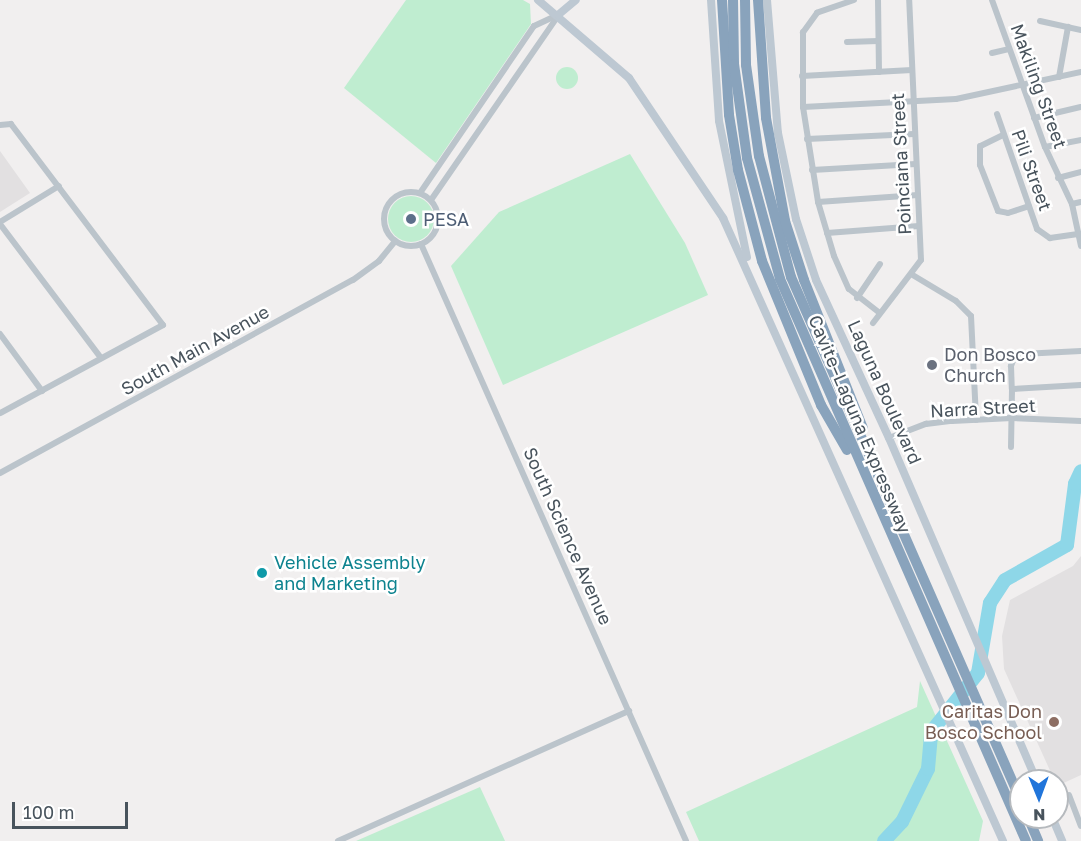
<!DOCTYPE html>
<meta charset="utf-8">
<style>
body{margin:0}
#map{position:relative;width:1081px;height:841px;overflow:hidden;background:#f1efef;font-family:"Golos Text",sans-serif}
div>[style]{position:absolute}
[style*='--x']{left:calc(var(--x)*1px);top:calc(var(--y)*1px);width:calc(var(--w)*1px);rotate:calc(var(--a)*1deg)}
.education>*{inset:0;background:#e2e0e1}
.green>*{inset:0;background:#bfedd0}
.round{border-radius:50%}
.river>*{height:14px;margin:-7px;padding:0 7px;transform-origin:7px;border-radius:7px;background:#8ed7e8}
.street>*{height:6px;margin:-3px;padding:0 3px;transform-origin:3px;border-radius:3px;background:#bbc4cb}
.street>.ring{margin:-3px;padding:0;box-sizing:content-box;background:none;border:6px solid #bbc4cb;border-radius:50%}
.secondary>*{height:8px;margin:-4px;padding:0 4px;transform-origin:4px;border-radius:4px;background:#bdc8d2}
.highway>*{height:10px;margin:-5px;padding:0 5px;transform-origin:5px;border-radius:5px;background:#89a3bc}
.dots>*{width:16px;height:16px;translate:-50% -50%;box-sizing:border-box;border:3px solid #fff;border-radius:50%}
span{translate:-50% -50%;white-space:nowrap;text-align:center;line-height:1.15;-webkit-text-stroke:5px #fff;paint-order:stroke}
.street-label{font-size:18px;color:#48535c}
.service-label{font-size:18px;color:#4e5e75}
.left{translate:0 -50%;text-align:left}
.worship-label{font-size:18px;color:#5b616d}
.culture-label{font-size:18px;color:#0d838f}
.education-label{font-size:18px;color:#785e54}
.right{translate:-100% -50%;text-align:right}
.north{position:absolute;left:1009px;top:769px;width:60px;height:60px;box-sizing:border-box;background:#fff;border:2px solid #b6babe;border-radius:50%;rotate:179deg;font-size:16px;font-weight:700;line-height:24px;text-align:center;color:#48535c}
.north::after{content:'';display:block;margin:auto;width:21px;height:27px;background:#2175da;clip-path:polygon(50% 0,100% 100%,50% 72%,0 100%)}
.scale{position:absolute;left:12px;top:802px;width:116px;height:27px;box-sizing:border-box;border:3px solid #48535c;border-top:0;padding-left:8px;font-size:18px;line-height:21px;white-space:nowrap;color:#48535c;-webkit-text-stroke:4px #fff;paint-order:stroke}
</style>
<div id="map">
<div class="education">
<div style="clip-path:polygon(0 151px,30px 193px,0 212px)"></div>
<div style="clip-path:polygon(1081px 556px,1081px 775px,1057px 786px,1004px 669px,1002px 636px,1010px 600px,1073px 566px)"></div>
</div>
<div class="green">
<div style="clip-path:polygon(406px 0,523px 0,530px 4px,531px 24px,436px 163px,344px 88px)"></div>
<div class="round" style="left:556px;top:67px;width:22px;height:22px"></div>
<div style="clip-path:polygon(630px 154px,685px 243px,708px 295px,503px 385px,451px 266px,499px 212px)"></div>
<div class="round" style="left:388px;top:196px;width:46px;height:46px"></div>
<div style="clip-path:polygon(920px 681px,983px 821px,979px 841px,699px 841px,686px 812px,917px 707px)"></div>
<div style="clip-path:polygon(480px 787px,505px 841px,356px 841px)"></div>
</div>
<div class="river">
<div style="--x:884;--y:841;--w:26;--a:-47"></div>
<div style="--x:902;--y:822;--w:59;--a:-63.9"></div>
<div style="--x:928;--y:769;--w:37;--a:-85"></div>
<div style="--x:931;--y:732;--w:75;--a:-51.5"></div>
<div style="--x:978;--y:673;--w:71;--a:-80.3"></div>
<div style="--x:990;--y:603;--w:27;--a:-57"></div>
<div style="--x:1005;--y:580;--w:71;--a:-29.4"></div>
<div style="--x:1067;--y:545;--w:62;--a:-82.5"></div>
<div style="--x:1075;--y:484;--w:14;--a:-65"></div>
</div>
<div class="street">
<div style="--x:854;--y:0;--w:39;--a:161"></div>
<div style="--x:817;--y:13;--w:24;--a:126"></div>
<div style="--x:803;--y:32;--w:75;--a:90"></div>
<div style="--x:803;--y:107;--w:96;--a:81"></div>
<div style="--x:818;--y:202;--w:56;--a:73.5"></div>
<div style="--x:834;--y:256;--w:36;--a:66"></div>
<div style="--x:849;--y:289;--w:39;--a:38"></div>
<div style="--x:878;--y:0;--w:72;--a:89.2"></div>
<div style="--x:992;--y:0;--w:156;--a:70.2"></div>
<div style="--x:1045;--y:147;--w:63;--a:64.7"></div>
<div style="--x:1072;--y:204;--w:43;--a:77.9"></div>
<div style="--x:1040;--y:21;--w:42;--a:12.4"></div>
<div style="--x:847;--y:42;--w:31;--a:-2"></div>
<div style="--x:992;--y:53;--w:17;--a:-13"></div>
<div style="--x:802;--y:76;--w:110;--a:-3.1"></div>
<div style="--x:1059;--y:77;--w:51;--a:-79.8"></div>
<div style="--x:803;--y:107;--w:153;--a:-3"></div>
<div style="--x:956;--y:99;--w:128;--a:-12.2"></div>
<div style="--x:997;--y:114;--w:122;--a:70.8"></div>
<div style="--x:1037;--y:229;--w:16;--a:35"></div>
<div style="--x:1050;--y:238;--w:30;--a:-8"></div>
<div style="--x:1034;--y:118;--w:48;--a:-13.2"></div>
<div style="--x:0;--y:125;--w:11;--a:-5"></div>
<div style="--x:11;--y:124;--w:252;--a:52.9"></div>
<div style="--x:163;--y:325;--w:185;--a:151.6"></div>
<div style="--x:1003;--y:135;--w:25;--a:154"></div>
<div style="--x:980;--y:146;--w:19;--a:90"></div>
<div style="--x:980;--y:165;--w:49;--a:68.6"></div>
<div style="--x:998;--y:211;--w:10;--a:11"></div>
<div style="--x:1008;--y:213;--w:22;--a:-18"></div>
<div style="--x:807;--y:139;--w:107;--a:-2.7"></div>
<div style="--x:1045;--y:147;--w:37;--a:-11"></div>
<div style="--x:812;--y:170;--w:104;--a:-3.3"></div>
<div style="--x:1058;--y:178;--w:24;--a:-15"></div>
<div class="ring" style="left:384px;top:192px;width:48px;height:48px"></div>
<div style="--x:420;--y:193;--w:202;--a:-55.7"></div>
<div style="--x:534;--y:26;--w:26;--a:-25"></div>
<div style="--x:431;--y:200;--w:224;--a:-55.4"></div>
<div style="--x:818;--y:202;--w:100;--a:-4"></div>
<div style="--x:1072;--y:204;--w:9;--a:-13"></div>
<div style="--x:0;--y:222;--w:69;--a:-31.4"></div>
<div style="--x:0;--y:224;--w:168;--a:53"></div>
<div style="--x:827;--y:233;--w:92;--a:-4.4"></div>
<div style="--x:421;--y:244;--w:653;--a:66.06"></div>
<div style="--x:911;--y:274;--w:52;--a:31"></div>
<div style="--x:956;--y:301;--w:21;--a:45"></div>
<div style="--x:971;--y:316;--w:104;--a:87.2"></div>
<div style="--x:857;--y:298;--w:41;--a:-55.9"></div>
<div style="--x:873;--y:323;--w:79;--a:-52.7"></div>
<div style="--x:921;--y:260;--w:260;--a:-92.6"></div>
<div style="--x:0;--y:334;--w:71;--a:53.6"></div>
<div style="--x:1081;--y:351;--w:59;--a:177.1"></div>
<div style="--x:1022;--y:354;--w:7;--a:164"></div>
<div style="--x:1015;--y:356;--w:11;--a:112"></div>
<div style="--x:1011;--y:366;--w:23;--a:88"></div>
<div style="--x:1012;--y:389;--w:69;--a:-3.3"></div>
<div style="--x:889;--y:438;--w:40;--a:-21"></div>
<div style="--x:926;--y:424;--w:26;--a:-7"></div>
<div style="--x:952;--y:421;--w:60;--a:-2.9"></div>
<div style="--x:1012;--y:418;--w:69;--a:2.5"></div>
<div style="--x:1011;--y:447;--w:58;--a:-89"></div>
<div style="--x:0;--y:473;--w:402;--a:-28.7"></div>
<div style="--x:353;--y:280;--w:32;--a:-36"></div>
<div style="--x:379;--y:261;--w:26;--a:-51"></div>
<div style="--x:1069;--y:795;--w:33;--a:69"></div>
<div style="--x:338;--y:841;--w:319;--a:-24.1"></div>
</div>
<div class="secondary">
<div style="--x:538;--y:0;--w:120;--a:40.6"></div>
<div style="--x:629;--y:78;--w:169;--a:56.1"></div>
<div style="--x:723;--y:218;--w:683;--a:65.8"></div>
<div style="--x:711;--y:0;--w:121;--a:86.2"></div>
<div style="--x:719;--y:121;--w:139;--a:78.4"></div>
<div style="--x:767;--y:0;--w:133;--a:85.3"></div>
<div style="--x:778;--y:133;--w:88;--a:78.2"></div>
<div style="--x:796;--y:219;--w:64;--a:71.8"></div>
<div style="--x:816;--y:280;--w:174;--a:65.2"></div>
<div style="--x:889;--y:438;--w:374;--a:66.7"></div>
<div style="--x:558;--y:15;--w:23;--a:-40"></div>
<div style="--x:1052;--y:817;--w:26;--a:67"></div>
</div>
<div class="highway">
<div style="--x:722;--y:0;--w:115;--a:86.5"></div>
<div style="--x:729;--y:115;--w:56;--a:80.7"></div>
<div style="--x:738;--y:170;--w:94;--a:75.2"></div>
<div style="--x:762;--y:261;--w:156;--a:67.7"></div>
<div style="--x:821;--y:405;--w:52;--a:60"></div>
<div style="--x:733;--y:0;--w:64;--a:89.1"></div>
<div style="--x:734;--y:64;--w:95;--a:82.1"></div>
<div style="--x:747;--y:158;--w:125;--a:74.7"></div>
<div style="--x:780;--y:279;--w:613;--a:66.36"></div>
<div style="--x:745;--y:0;--w:65;--a:89.1"></div>
<div style="--x:746;--y:65;--w:92;--a:81.9"></div>
<div style="--x:759;--y:156;--w:125;--a:75.2"></div>
<div style="--x:791;--y:277;--w:572;--a:66.3"></div>
<div style="--x:758;--y:0;--w:118;--a:86.1"></div>
<div style="--x:766;--y:118;--w:105;--a:79.5"></div>
<div style="--x:785;--y:221;--w:62;--a:72.1"></div>
<div style="--x:804;--y:280;--w:159;--a:68.3"></div>
<div style="--x:1028;--y:817;--w:26;--a:67"></div>
</div>
<div class="dots">
<div style="left:411px;top:219px;background:#5c6f8a"></div>
<div style="left:932px;top:365px;background:#6b7280"></div>
<div style="left:262px;top:573px;background:#0f9aa8"></div>
<div style="left:1054px;top:722px;background:#8d6e63"></div>
</div>
<div class="street-label">
<span style="left:1039px;top:86px;rotate:70deg">Makiling Street</span>
<span style="left:901px;top:164px;rotate:-93deg">Poinciana Street</span>
<span style="left:1032px;top:170px;rotate:70deg">Pili Street</span>
<span style="left:195px;top:350px;rotate:-29deg">South Main Avenue</span>
<span style="left:885px;top:392px;rotate:66deg">Laguna Boulevard</span>
<span style="left:983px;top:408px;rotate:-3deg">Narra Street</span>
<span style="left:860px;top:424px;rotate:67deg">Cavite–Laguna Expressway</span>
<span style="left:568px;top:536px;rotate:66deg">South Science Avenue</span>
</div>
<div class="service-label">
<span class="left" style="left:423px;top:219px">PESA</span>
</div>
<div class="worship-label">
<span class="left" style="left:944px;top:365px">Don Bosco<br>Church</span>
</div>
<div class="culture-label">
<span class="left" style="left:274px;top:573px">Vehicle Assembly<br>and Marketing</span>
</div>
<div class="education-label">
<span class="right" style="left:1042px;top:722px">Caritas Don<br>Bosco School</span>
</div>
<div class="north">N</div>
<div class="scale">100 m</div>
</div>
